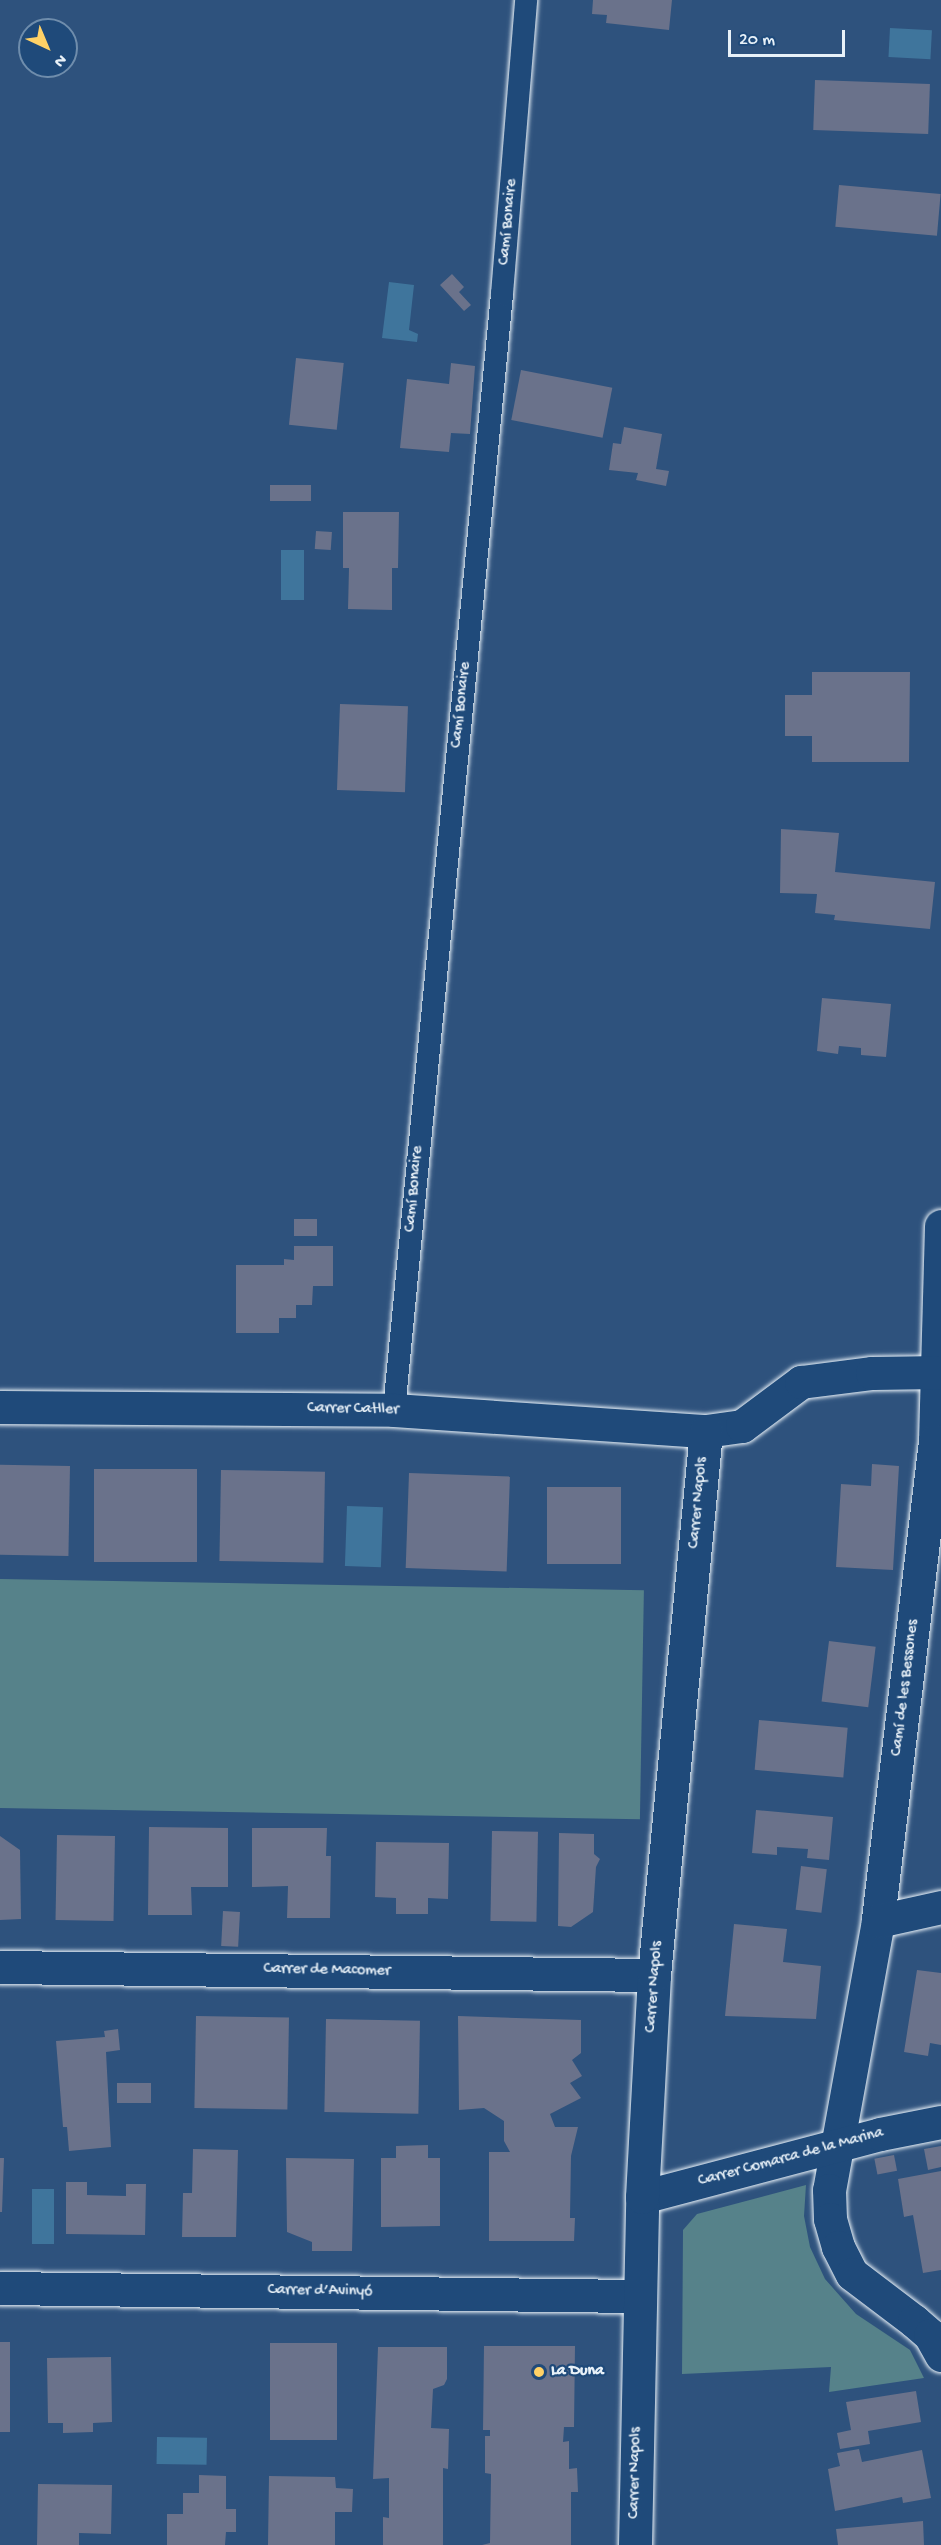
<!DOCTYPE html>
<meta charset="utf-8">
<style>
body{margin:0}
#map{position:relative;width:941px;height:2545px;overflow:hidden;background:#2e527d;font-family:"Gochi Hand",sans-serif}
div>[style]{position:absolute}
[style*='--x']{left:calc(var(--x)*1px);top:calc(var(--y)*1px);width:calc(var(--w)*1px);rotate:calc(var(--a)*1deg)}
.green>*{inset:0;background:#56828a;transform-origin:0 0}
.water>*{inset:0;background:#3f759c;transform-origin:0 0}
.building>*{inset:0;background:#6a728b;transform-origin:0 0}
.roads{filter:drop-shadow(0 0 2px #e8f1f8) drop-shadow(0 0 2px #e8f1f8)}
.service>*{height:22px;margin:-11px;padding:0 11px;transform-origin:11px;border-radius:11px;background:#1f4a7a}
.minor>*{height:33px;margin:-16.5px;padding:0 16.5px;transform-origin:16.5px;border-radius:16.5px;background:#1f4a7a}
.dots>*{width:16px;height:16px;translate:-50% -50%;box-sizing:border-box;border:3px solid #1f4a7a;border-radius:50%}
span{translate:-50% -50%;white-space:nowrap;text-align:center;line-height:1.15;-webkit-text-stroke:4.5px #1f4a7a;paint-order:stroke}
.street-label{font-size:16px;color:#e8f1f8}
.poi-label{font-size:16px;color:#e8f1f8;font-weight:700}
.left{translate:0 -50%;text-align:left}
.north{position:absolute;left:18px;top:18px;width:60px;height:60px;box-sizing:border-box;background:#1f4a7a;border:2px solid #6f8dac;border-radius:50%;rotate:136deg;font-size:16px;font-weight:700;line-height:24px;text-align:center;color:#e8f1f8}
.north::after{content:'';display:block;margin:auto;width:21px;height:27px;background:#ffd166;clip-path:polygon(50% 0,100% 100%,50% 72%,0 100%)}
.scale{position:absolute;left:728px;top:30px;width:117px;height:27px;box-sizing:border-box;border:3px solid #e8f1f8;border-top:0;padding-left:8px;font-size:18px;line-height:21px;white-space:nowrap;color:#e8f1f8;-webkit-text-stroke:4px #1f4a7a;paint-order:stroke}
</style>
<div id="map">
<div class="green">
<div style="left:0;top:1579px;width:644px;height:229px;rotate:1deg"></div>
<div style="clip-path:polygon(806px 2185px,804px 2216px,810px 2247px,825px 2279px,856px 2314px,910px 2350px,924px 2378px,829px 2392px,831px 2367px,682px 2374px,683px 2230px,697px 2214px)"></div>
</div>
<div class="water">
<div style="left:890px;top:28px;width:42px;height:29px;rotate:3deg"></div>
<div style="clip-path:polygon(389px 282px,414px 285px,409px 330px,418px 334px,417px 342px,382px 338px)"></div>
<div style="left:281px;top:550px;width:23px;height:50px"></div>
<div style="left:347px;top:1506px;width:36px;height:60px;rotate:2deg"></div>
<div style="left:32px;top:2189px;width:22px;height:55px"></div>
<div style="left:157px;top:2437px;width:50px;height:27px;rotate:1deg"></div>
</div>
<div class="building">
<div style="clip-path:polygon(593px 0,672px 0,669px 30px,606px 23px,607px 15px,592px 14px)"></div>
<div style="left:815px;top:80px;width:115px;height:50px;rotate:2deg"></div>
<div style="left:839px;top:185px;width:102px;height:42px;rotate:5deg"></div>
<div style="clip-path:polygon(452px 274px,464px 287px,459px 292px,471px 305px,464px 311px,440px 285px)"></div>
<div style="left:296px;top:358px;width:48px;height:67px;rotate:6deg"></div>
<div style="clip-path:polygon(451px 363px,475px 366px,470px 434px,451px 433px,449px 452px,400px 448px,407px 379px,449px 384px)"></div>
<div style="left:521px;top:370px;width:93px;height:51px;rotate:11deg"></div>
<div style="clip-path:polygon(624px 427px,662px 434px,656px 469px,669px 471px,666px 486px,636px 480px,638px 473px,609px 470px,613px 443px,621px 444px)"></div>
<div style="left:311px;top:485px;width:16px;height:41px;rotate:90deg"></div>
<div style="clip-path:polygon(343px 512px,399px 512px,398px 568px,392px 568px,392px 610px,348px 609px,349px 568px,343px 568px)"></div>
<div style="left:316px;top:531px;width:16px;height:18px;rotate:4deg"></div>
<div style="clip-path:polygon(812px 672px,910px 672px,909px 762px,812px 762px,812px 736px,785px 736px,785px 695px,812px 695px)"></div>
<div style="left:340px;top:704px;width:68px;height:86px;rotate:2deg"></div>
<div style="clip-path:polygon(781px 829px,839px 833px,835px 872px,935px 882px,930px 929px,834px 920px,835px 915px,815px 913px,817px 894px,780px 893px)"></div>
<div style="clip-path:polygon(822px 998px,891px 1004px,886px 1057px,861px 1055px,861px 1048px,839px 1046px,838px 1054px,817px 1051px)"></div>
<div style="left:294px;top:1219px;width:23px;height:17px"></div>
<div style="clip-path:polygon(294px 1246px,333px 1246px,333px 1286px,313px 1286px,312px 1305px,296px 1305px,296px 1318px,279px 1318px,279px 1333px,236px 1333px,236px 1265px,284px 1265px,284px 1259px,294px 1260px)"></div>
<div style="clip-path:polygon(872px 1464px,899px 1466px,893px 1570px,836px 1567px,841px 1484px,871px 1486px)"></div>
<div style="left:70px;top:1466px;width:90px;height:70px;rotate:91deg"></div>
<div style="left:94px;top:1469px;width:103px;height:93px"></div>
<div style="left:221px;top:1470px;width:104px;height:91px;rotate:1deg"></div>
<div style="left:409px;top:1473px;width:101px;height:95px;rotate:2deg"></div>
<div style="left:621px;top:1487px;width:77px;height:74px;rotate:90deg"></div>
<div style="left:829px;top:1641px;width:47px;height:61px;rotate:7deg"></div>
<div style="left:759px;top:1720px;width:89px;height:50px;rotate:5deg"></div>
<div style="clip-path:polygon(756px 1810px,833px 1817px,829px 1860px,807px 1858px,808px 1849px,777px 1847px,777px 1855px,752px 1853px)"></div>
<div style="clip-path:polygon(149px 1827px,228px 1828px,228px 1887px,191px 1887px,192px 1915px,148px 1915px)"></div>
<div style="clip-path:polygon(252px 1828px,327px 1828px,326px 1856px,331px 1856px,330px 1918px,287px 1918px,288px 1886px,252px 1887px)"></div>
<div style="left:492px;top:1831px;width:46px;height:90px;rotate:1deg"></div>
<div style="clip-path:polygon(559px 1833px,594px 1834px,594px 1854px,600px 1859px,596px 1867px,593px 1912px,571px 1927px,558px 1926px)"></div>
<div style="left:57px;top:1835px;width:58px;height:85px;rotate:1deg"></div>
<div style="clip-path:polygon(0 1836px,20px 1850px,21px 1919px,0 1920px)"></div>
<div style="clip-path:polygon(376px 1842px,449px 1843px,448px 1899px,428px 1898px,428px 1914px,396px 1914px,396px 1898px,375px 1897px)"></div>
<div style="left:801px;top:1866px;width:26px;height:44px;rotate:7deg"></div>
<div style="left:223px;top:1911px;width:17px;height:35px;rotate:3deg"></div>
<div style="clip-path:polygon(734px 1924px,787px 1929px,783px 1962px,821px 1966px,816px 2019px,725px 2016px)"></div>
<div style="clip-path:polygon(917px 1970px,941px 1973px,941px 2045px,930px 2043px,928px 2056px,904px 2052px)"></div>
<div style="left:196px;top:2016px;width:93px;height:92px;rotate:1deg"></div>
<div style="clip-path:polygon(458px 2016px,581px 2020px,581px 2053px,572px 2060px,582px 2076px,570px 2083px,581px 2098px,550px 2114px,555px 2127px,578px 2127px,571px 2156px,570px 2218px,575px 2218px,574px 2241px,489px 2241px,489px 2152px,510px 2152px,504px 2141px,504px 2121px,484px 2108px,459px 2110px)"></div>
<div style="left:326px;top:2019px;width:94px;height:93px;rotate:1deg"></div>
<div style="clip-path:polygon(118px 2029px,120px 2050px,106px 2052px,111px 2147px,69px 2151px,67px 2127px,63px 2127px,56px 2041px,105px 2037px,104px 2031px)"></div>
<div style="left:151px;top:2083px;width:20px;height:34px;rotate:90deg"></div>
<div style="clip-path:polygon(428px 2145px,428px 2158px,440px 2158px,440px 2226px,381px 2227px,381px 2158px,396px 2158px,396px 2146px)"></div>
<div style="clip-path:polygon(941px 2146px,941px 2167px,928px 2170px,924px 2149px)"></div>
<div style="clip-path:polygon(193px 2149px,238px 2150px,236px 2237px,182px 2237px,183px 2193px,192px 2193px)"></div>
<div style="left:894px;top:2155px;width:16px;height:20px;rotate:79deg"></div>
<div style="clip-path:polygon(0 2158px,4px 2158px,2px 2212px,0 2212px)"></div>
<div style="clip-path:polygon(286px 2158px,354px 2159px,352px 2251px,312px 2251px,312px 2242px,287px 2232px)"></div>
<div style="clip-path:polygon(941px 2171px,941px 2270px,923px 2273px,913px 2215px,904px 2217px,898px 2179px)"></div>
<div style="clip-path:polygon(66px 2182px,87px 2182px,87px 2195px,126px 2196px,126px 2184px,146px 2184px,145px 2235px,66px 2234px)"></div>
<div style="left:0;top:2342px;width:10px;height:90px"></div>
<div style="left:337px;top:2343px;width:97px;height:67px;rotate:90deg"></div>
<div style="clip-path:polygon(484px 2346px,575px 2346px,574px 2427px,564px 2427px,563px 2442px,569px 2441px,569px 2469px,577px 2468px,578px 2492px,571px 2492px,571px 2545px,482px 2545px,490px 2543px,491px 2474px,485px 2473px,485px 2436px,490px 2436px,490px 2430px,483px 2430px)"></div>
<div style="clip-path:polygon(378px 2347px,447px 2347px,447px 2379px,444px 2385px,433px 2389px,431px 2428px,449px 2429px,448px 2469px,443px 2468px,443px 2545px,383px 2545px,383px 2517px,389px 2518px,389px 2478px,373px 2479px)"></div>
<div style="clip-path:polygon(111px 2357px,112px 2422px,93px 2423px,93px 2432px,63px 2433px,63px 2423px,48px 2423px,47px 2358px)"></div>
<div style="clip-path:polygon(916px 2391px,921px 2422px,868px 2431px,870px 2444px,840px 2449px,837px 2433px,851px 2430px,846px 2402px)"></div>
<div style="clip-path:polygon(859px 2449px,862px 2462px,922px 2450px,931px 2498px,903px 2503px,902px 2497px,835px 2511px,828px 2469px,840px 2466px,837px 2453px)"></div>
<div style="clip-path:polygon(199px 2475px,226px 2476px,226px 2509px,236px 2509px,236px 2532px,226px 2532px,225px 2545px,167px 2545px,167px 2514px,183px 2514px,183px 2493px,199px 2493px)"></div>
<div style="clip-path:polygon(269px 2476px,335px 2477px,336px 2488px,353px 2489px,352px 2512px,335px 2512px,335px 2545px,268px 2545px)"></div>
<div style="clip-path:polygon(38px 2484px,112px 2485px,111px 2534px,79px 2533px,79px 2545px,37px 2545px)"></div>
<div style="clip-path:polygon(923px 2521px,924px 2545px,838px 2545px,836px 2529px)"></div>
</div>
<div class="roads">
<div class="service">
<div style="--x:394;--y:1410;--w:1121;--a:-84.47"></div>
<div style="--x:502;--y:294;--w:295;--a:-85.3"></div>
</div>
<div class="minor">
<div style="--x:941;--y:1226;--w:215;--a:91.6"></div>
<div style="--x:935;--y:1441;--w:483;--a:96.8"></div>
<div style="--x:878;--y:1921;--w:273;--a:100.3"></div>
<div style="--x:829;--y:2190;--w:29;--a:88"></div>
<div style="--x:830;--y:2219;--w:29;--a:74"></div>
<div style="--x:838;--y:2247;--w:30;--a:63"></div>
<div style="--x:852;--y:2274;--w:78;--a:37.2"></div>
<div style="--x:914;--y:2321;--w:21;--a:41"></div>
<div style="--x:930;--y:2335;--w:23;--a:61"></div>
<div style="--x:0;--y:1407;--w:394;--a:0.4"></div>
<div style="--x:394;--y:1410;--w:313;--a:3.9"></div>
<div style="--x:706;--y:1431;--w:36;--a:-8"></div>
<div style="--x:742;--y:1426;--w:74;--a:-36.7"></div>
<div style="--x:801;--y:1382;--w:72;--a:-7.2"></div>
<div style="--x:872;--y:1373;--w:69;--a:-0.8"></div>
<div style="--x:878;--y:1921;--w:65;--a:-12.5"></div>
<div style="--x:0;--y:1967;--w:654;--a:0.7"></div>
<div style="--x:642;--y:2197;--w:246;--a:-14.8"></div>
<div style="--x:880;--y:2134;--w:62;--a:-11.1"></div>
<div style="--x:0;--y:2288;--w:640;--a:0.72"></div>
<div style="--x:635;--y:2545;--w:348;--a:-88.8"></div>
<div style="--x:642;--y:2197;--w:222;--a:-86.9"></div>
<div style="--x:654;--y:1975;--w:546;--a:-84.54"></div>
</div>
</div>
<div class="dots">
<div style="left:539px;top:2372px;background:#ffd166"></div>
</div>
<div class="street-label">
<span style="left:509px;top:222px;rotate:-85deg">Camí Bonaire</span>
<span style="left:462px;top:705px;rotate:-84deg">Camí Bonaire</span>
<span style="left:415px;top:1189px;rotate:-85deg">Camí Bonaire</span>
<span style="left:353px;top:1410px;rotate:1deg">Carrer Catller</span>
<span style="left:699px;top:1503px;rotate:-85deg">Carrer Napols</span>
<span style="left:906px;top:1688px;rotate:-83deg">Camí de les Bessones</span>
<span style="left:327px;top:1971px;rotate:1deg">Carrer de Macomer</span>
<span style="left:655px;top:1987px;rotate:-86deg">Carrer Napols</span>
<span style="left:791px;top:2158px;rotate:-15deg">Carrer Comarca de la Marina</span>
<span style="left:320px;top:2292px;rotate:1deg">Carrer d’Avinyó</span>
<span style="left:636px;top:2473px;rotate:-89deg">Carrer Napols</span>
</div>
<div class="poi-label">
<span class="left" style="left:551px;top:2372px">La Duna</span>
</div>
<div class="north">N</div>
<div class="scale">20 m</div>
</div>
